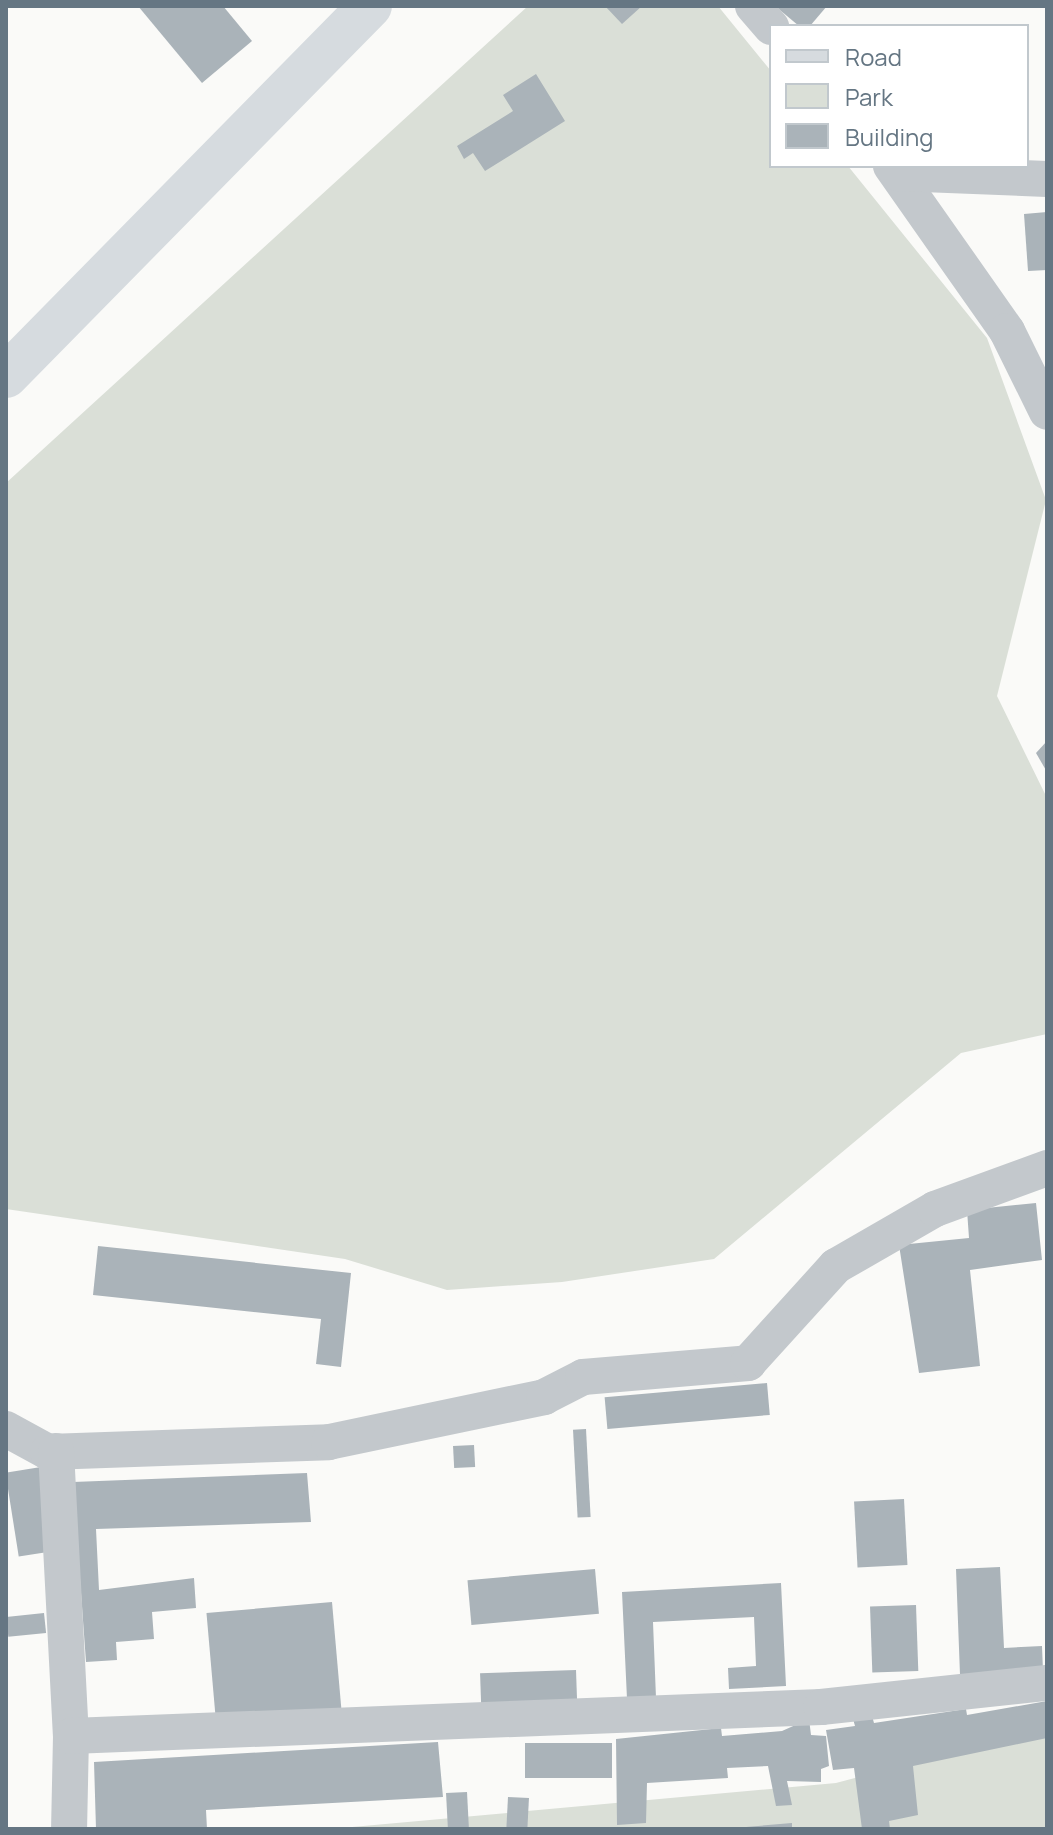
<!DOCTYPE html>
<style>
body{margin:0}
#map{position:relative;width:1053px;height:1835px;overflow:hidden;background:#fafaf8;font-family:Manrope,sans-serif}
div>[style]{position:absolute}
[style*='--x']{left:calc(var(--x)*1px);top:calc(var(--y)*1px);width:calc(var(--w)*1px);rotate:calc(var(--a)*1deg)}
.green>*{inset:0;background:#dadfd7}
.building>*{inset:0;background:#aab3b9;transform-origin:0 0}
.minor>*{height:36px;margin:-18px;padding:0 18px;transform-origin:18px;border-radius:18px;background:#c3c8cc}
.secondary>*{height:44px;margin:-22px;padding:0 22px;transform-origin:22px;border-radius:22px;background:#d6dbdf}
span{translate:-50% -50%;white-space:nowrap;text-align:center;line-height:1.15;-webkit-text-stroke:8px #fff;paint-order:stroke}
.frame{position:absolute;inset:0;border:8px solid #657683;pointer-events:none}
.legend{position:absolute;left:769px;top:24px;width:260px;height:144px;box-sizing:border-box;background:#fff;border:2px solid #c1c8cd;margin:0;padding:10px 14px;list-style:none;font-size:24px;color:#657683}
.legend li{display:flex;align-items:center;gap:16px;height:40px}
.legend b{width:40px;border:2px solid #c1c8cd}
</style>
<div id="map">
<div class="green">
<div style="clip-path:polygon(528px 6px,718px 6px,771px 71px,771px 166px,848px 166px,987px 338px,1046px 500px,997px 696px,1047px 798px,1047px 1034px,961px 1053px,714px 1259px,562px 1282px,447px 1290px,345px 1259px,6px 1209px,6px 483px)"></div>
<div style="clip-path:polygon(1047px 1727px,1047px 1829px,330px 1829px,836px 1783px)"></div>
</div>
<div class="building">
<div style="clip-path:polygon(138px 6px,223px 6px,252px 41px,202px 83px)"></div>
<div style="clip-path:polygon(605px 6px,642px 6px,622px 24px)"></div>
<div style="clip-path:polygon(775px 6px,827px 6px,810px 26px,799px 26px)"></div>
<div style="clip-path:polygon(536px 74px,565px 121px,485px 171px,473px 153px,464px 159px,457px 146px,513px 111px,503px 95px)"></div>
<div style="clip-path:polygon(1047px 212px,1047px 270px,1028px 271px,1024px 214px)"></div>
<div style="clip-path:polygon(1047px 741px,1047px 772px,1036px 753px)"></div>
<div style="clip-path:polygon(1036px 1203px,1042px 1260px,970px 1270px,980px 1366px,919px 1373px,899px 1245px,969px 1238px,967px 1210px)"></div>
<div style="clip-path:polygon(98px 1246px,351px 1273px,341px 1367px,316px 1364px,321px 1319px,93px 1295px)"></div>
<div style="left:767px;top:1383px;width:32px;height:163px;rotate:85deg"></div>
<div style="left:586px;top:1429px;width:88px;height:13px;rotate:87deg"></div>
<div style="left:474px;top:1445px;width:22px;height:21px;rotate:87deg"></div>
<div style="left:41px;top:1467px;width:85px;height:36px;rotate:81deg"></div>
<div style="clip-path:polygon(307px 1473px,311px 1522px,96px 1529px,99px 1590px,194px 1578px,196px 1608px,152px 1612px,154px 1639px,116px 1642px,117px 1660px,86px 1662px,73px 1482px)"></div>
<div style="left:904px;top:1499px;width:66px;height:50px;rotate:87deg"></div>
<div style="clip-path:polygon(1000px 1567px,1004px 1648px,1042px 1646px,1043px 1671px,960px 1675px,956px 1569px)"></div>
<div style="left:595px;top:1569px;width:45px;height:128px;rotate:85deg"></div>
<div style="clip-path:polygon(781px 1583px,786px 1686px,729px 1689px,728px 1668px,756px 1666px,754px 1617px,653px 1622px,656px 1698px,627px 1699px,622px 1592px)"></div>
<div style="left:332px;top:1602px;width:113px;height:126px;rotate:85deg"></div>
<div style="left:916px;top:1605px;width:66px;height:46px;rotate:88deg"></div>
<div style="left:44px;top:1613px;width:20px;height:38px;rotate:84deg"></div>
<div style="left:576px;top:1670px;width:30px;height:96px;rotate:88deg"></div>
<div style="clip-path:polygon(1047px 1701px,1047px 1738px,913px 1766px,918px 1815px,889px 1821px,890px 1829px,862px 1829px,854px 1768px,833px 1770px,826px 1730px,855px 1726px,853px 1719px,872px 1716px,874px 1723px,966px 1709px,967px 1715px)"></div>
<div style="clip-path:polygon(809px 1719px,811px 1735px,826px 1736px,829px 1766px,821px 1769px,821px 1782px,787px 1781px,792px 1805px,776px 1806px,768px 1766px,727px 1768px,728px 1778px,647px 1783px,646px 1823px,617px 1825px,616px 1739px,721px 1728px,722px 1736px,782px 1731px)"></div>
<div style="clip-path:polygon(438px 1742px,443px 1797px,206px 1810px,207px 1829px,96px 1829px,94px 1762px)"></div>
<div style="left:612px;top:1743px;width:35px;height:87px;rotate:90deg"></div>
<div style="left:467px;top:1792px;width:35px;height:21px;rotate:87deg"></div>
<div style="left:508px;top:1797px;width:21px;height:30px;rotate:3deg"></div>
<div style="clip-path:polygon(792px 1823px,792px 1829px,746px 1829px,746px 1827px)"></div>
</div>
<div class="minor">
<div style="--x:753;--y:6;--w:28;--a:49"></div>
<div style="--x:891;--y:166;--w:202;--a:54.9"></div>
<div style="--x:1007;--y:331;--w:90;--a:63.7"></div>
<div style="--x:897;--y:173;--w:150;--a:2.3"></div>
<div style="--x:6;--y:1429;--w:48;--a:28.7"></div>
<div style="--x:48;--y:1452;--w:281;--a:-2"></div>
<div style="--x:329;--y:1442;--w:220;--a:-11.8"></div>
<div style="--x:544;--y:1397;--w:44;--a:-27.1"></div>
<div style="--x:583;--y:1377;--w:166;--a:-4.8"></div>
<div style="--x:748;--y:1363;--w:131;--a:-47.8"></div>
<div style="--x:836;--y:1266;--w:114;--a:-29.9"></div>
<div style="--x:935;--y:1209;--w:119;--a:-20.1"></div>
<div style="--x:56;--y:1451;--w:285;--a:87"></div>
<div style="--x:71;--y:1736;--w:93;--a:91.2"></div>
<div style="--x:71;--y:1736;--w:751;--a:-2.21"></div>
<div style="--x:821;--y:1707;--w:227;--a:-6.1"></div>
</div>
<div class="secondary">
<div style="--x:6;--y:376;--w:519;--a:-45.47"></div>
</div>
<div class="frame"></div>
<ul class="legend">
<li><b style="height:10px;background:#d6dbdf"></b>Road</li>
<li><b style="height:22px;background:#dadfd7"></b>Park</li>
<li><b style="height:22px;background:#aab3b9"></b>Building</li>
</ul>
</div>
